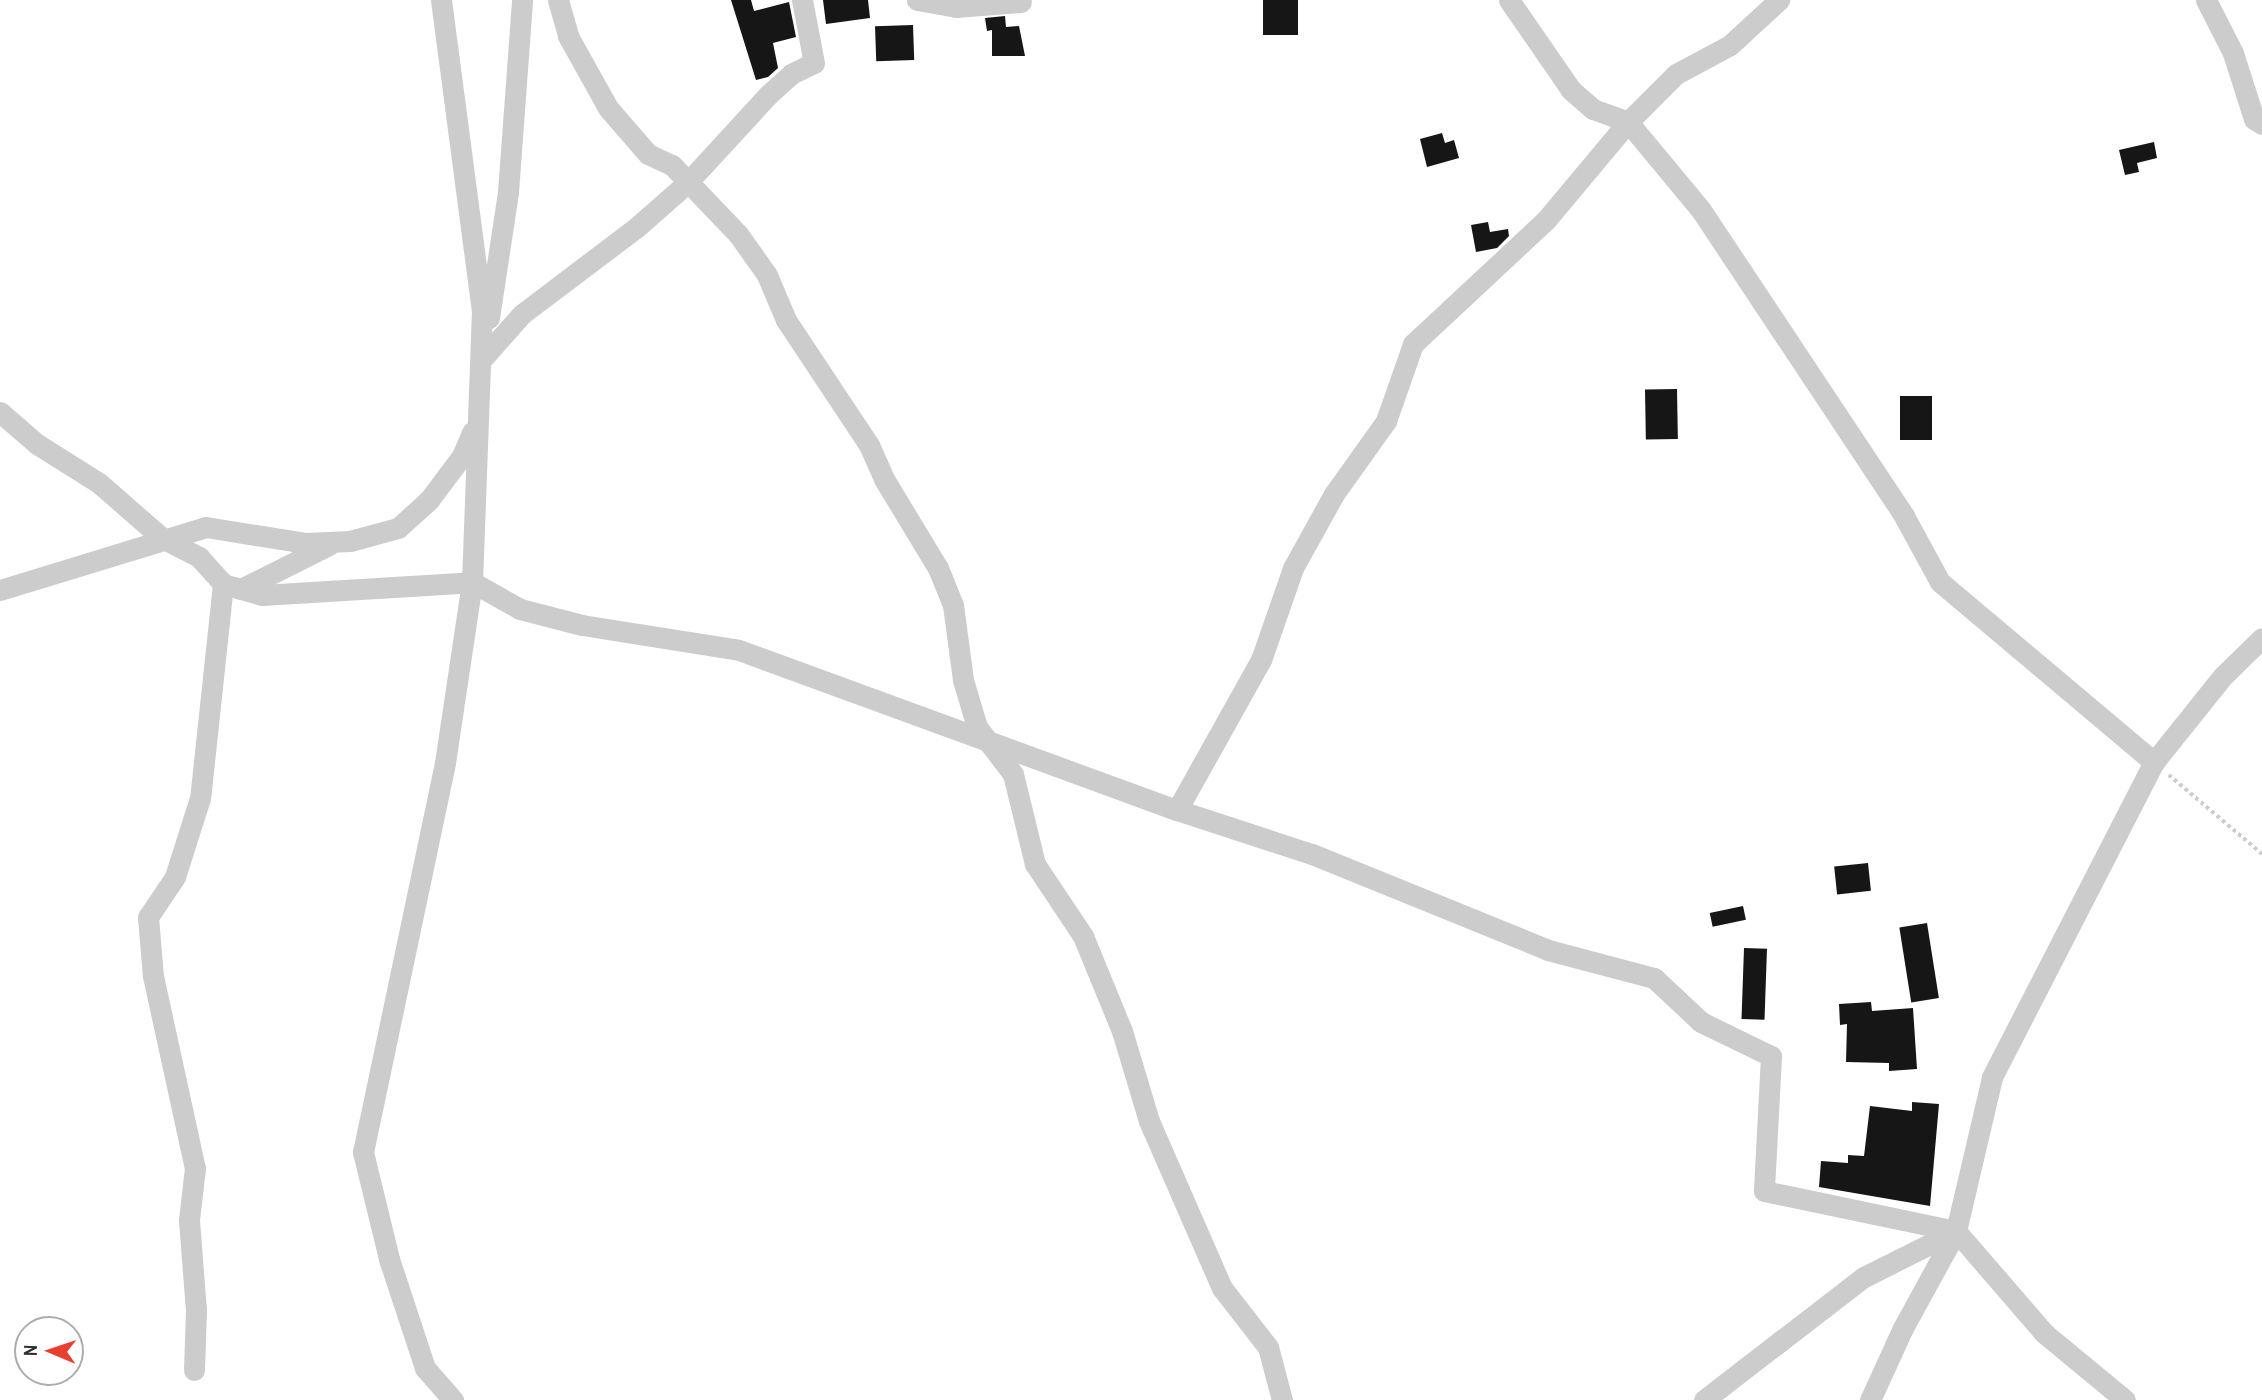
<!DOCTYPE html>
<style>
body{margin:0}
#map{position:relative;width:2262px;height:1400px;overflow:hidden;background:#fff;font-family:"Archivo Narrow",sans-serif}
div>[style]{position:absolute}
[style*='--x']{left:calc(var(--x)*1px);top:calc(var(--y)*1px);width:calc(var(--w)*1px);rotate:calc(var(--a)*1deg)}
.building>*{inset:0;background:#161616;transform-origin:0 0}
.path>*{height:3.5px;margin-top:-1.75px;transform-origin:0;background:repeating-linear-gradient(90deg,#ccc 0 3.5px,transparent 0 7px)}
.minor>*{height:21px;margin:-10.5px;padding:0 10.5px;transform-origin:10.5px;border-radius:10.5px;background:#ccc}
span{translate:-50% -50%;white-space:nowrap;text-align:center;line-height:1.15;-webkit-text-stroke:7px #fff;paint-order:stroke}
.north{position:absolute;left:14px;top:1316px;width:70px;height:70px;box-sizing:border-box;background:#fff;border:2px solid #acacac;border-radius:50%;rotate:272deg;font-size:19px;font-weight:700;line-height:28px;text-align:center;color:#2f2f2f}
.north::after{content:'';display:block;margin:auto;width:24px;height:32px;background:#e83f30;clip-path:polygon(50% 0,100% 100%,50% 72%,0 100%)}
</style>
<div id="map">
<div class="building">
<div style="clip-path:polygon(731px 0,751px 0,754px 11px,789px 2px,796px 37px,773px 43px,778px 68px,768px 77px,756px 80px)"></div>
<div style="clip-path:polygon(823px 0,868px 0,870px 18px,826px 24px)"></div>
<div style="left:1263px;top:0;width:35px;height:35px"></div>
<div style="clip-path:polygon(1005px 16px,1006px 27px,1019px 26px,1025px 56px,992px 56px,992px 30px,987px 31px,985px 18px)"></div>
<div style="left:913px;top:25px;width:35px;height:38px;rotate:88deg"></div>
<div style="clip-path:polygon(1442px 133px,1445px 143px,1454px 140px,1459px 158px,1427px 167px,1420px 139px)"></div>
<div style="clip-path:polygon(2154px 142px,2157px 158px,2137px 163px,2139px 172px,2125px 175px,2119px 150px)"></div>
<div style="clip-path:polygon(1488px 222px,1490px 232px,1508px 229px,1509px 236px,1497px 248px,1476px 252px,1471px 225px)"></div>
<div style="left:1677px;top:389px;width:50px;height:32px;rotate:89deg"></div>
<div style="left:1900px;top:396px;width:32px;height:44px"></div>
<div style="left:1868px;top:863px;width:28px;height:34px;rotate:84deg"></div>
<div style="left:1743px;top:906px;width:14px;height:34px;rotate:78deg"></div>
<div style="left:1927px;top:923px;width:76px;height:28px;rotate:81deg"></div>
<div style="left:1744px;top:948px;width:23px;height:71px;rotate:2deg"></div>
<div style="clip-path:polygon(1871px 1002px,1872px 1011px,1913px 1008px,1917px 1069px,1889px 1071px,1889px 1063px,1846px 1062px,1847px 1024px,1840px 1025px,1839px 1004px)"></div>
<div style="clip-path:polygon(1912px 1102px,1939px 1104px,1930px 1206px,1819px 1187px,1821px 1161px,1848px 1163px,1848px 1155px,1864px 1156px,1870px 1106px,1912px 1111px)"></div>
</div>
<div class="path">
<div style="--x:2169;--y:775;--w:122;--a:40.3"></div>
</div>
<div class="minor">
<div style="--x:441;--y:0;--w:313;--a:82.5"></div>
<div style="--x:482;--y:310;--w:272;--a:92.1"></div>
<div style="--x:472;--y:582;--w:183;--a:98.5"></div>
<div style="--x:445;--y:763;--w:398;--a:101.9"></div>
<div style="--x:363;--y:1152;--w:110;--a:76.3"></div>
<div style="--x:389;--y:1259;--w:115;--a:71.7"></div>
<div style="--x:425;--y:1368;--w:43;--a:48.8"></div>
<div style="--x:558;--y:0;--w:37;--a:74"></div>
<div style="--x:568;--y:36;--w:82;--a:60.9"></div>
<div style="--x:608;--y:108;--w:61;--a:49"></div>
<div style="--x:648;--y:154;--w:26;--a:25"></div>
<div style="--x:672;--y:165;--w:95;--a:46.3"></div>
<div style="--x:738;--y:234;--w:50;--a:54.7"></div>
<div style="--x:767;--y:275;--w:49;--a:67.1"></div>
<div style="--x:786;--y:320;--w:150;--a:56.4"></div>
<div style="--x:869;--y:445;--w:37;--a:66"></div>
<div style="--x:884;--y:479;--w:104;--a:58.8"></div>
<div style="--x:938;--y:568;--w:40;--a:68"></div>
<div style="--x:953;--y:605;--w:76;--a:82.4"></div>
<div style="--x:963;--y:680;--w:49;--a:73.4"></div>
<div style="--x:977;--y:727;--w:59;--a:52.5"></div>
<div style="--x:1013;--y:774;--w:93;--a:76.3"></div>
<div style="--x:1035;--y:864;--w:87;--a:56.3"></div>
<div style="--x:1083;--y:936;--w:103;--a:67.7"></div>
<div style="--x:1122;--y:1031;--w:94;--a:73.3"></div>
<div style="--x:1149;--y:1121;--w:182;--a:66.4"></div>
<div style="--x:1222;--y:1288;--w:75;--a:52.1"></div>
<div style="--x:1268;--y:1347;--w:55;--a:75.2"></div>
<div style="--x:917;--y:0;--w:40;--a:10"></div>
<div style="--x:956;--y:7;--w:65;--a:-4.4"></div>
<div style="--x:1509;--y:0;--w:109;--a:55.4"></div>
<div style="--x:1571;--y:90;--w:29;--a:41"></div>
<div style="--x:1593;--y:109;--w:37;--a:20"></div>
<div style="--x:1628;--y:122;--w:114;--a:50.3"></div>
<div style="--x:1701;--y:210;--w:367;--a:56.4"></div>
<div style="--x:1904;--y:516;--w:75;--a:61.4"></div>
<div style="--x:1940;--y:582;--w:280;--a:40.1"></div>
<div style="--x:2206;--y:0;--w:59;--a:63"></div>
<div style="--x:2233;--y:53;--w:69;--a:72.3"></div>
<div style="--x:2254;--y:119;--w:9;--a:32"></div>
<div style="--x:489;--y:318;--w:127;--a:-81.4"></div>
<div style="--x:508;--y:192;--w:193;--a:-85.8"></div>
<div style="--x:482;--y:359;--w:60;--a:-48.4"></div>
<div style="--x:522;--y:314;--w:144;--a:-37.1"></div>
<div style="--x:637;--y:227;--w:68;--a:-41.4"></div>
<div style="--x:688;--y:182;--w:118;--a:-47.4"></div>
<div style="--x:768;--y:95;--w:31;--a:-42"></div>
<div style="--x:791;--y:74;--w:25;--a:-26"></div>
<div style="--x:814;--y:63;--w:64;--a:-100.8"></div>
<div style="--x:0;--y:412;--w:49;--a:40.9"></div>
<div style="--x:37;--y:444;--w:73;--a:32.2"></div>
<div style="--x:99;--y:483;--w:84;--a:41.1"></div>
<div style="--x:162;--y:538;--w:42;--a:27.2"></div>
<div style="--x:199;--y:557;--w:36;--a:48"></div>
<div style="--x:223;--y:584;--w:215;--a:96.1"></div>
<div style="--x:200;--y:798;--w:83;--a:107.6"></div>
<div style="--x:175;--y:877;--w:48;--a:124"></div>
<div style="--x:148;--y:917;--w:59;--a:85.2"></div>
<div style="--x:153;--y:976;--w:197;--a:77.7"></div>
<div style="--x:195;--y:1168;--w:52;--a:96.6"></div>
<div style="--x:189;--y:1220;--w:90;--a:85.6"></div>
<div style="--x:196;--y:1310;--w:60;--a:91.9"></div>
<div style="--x:223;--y:584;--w:41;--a:15.8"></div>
<div style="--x:262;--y:595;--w:210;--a:-3.5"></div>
<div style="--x:472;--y:582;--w:55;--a:29.4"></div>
<div style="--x:520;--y:609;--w:64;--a:14.5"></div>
<div style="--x:582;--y:625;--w:159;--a:9"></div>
<div style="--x:739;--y:650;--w:466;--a:20.1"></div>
<div style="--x:1177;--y:810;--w:142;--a:18.1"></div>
<div style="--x:1312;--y:854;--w:255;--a:22.1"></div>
<div style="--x:1548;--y:950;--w:110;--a:14.8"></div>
<div style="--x:1654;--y:978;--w:64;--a:43.1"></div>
<div style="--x:1701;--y:1022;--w:78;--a:25.9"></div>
<div style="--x:1771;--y:1056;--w:135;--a:93"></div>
<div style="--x:1764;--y:1191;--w:196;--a:11.8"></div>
<div style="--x:1956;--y:1231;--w:135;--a:49.2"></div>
<div style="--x:2044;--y:1333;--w:105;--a:39.6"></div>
<div style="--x:241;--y:589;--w:98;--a:-26.6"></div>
<div style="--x:0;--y:590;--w:215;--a:-17"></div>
<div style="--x:206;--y:527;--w:100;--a:9.2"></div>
<div style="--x:305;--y:543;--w:45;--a:-2.5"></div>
<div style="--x:350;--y:541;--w:50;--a:-15.2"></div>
<div style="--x:398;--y:528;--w:42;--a:-42.1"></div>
<div style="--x:429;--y:500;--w:55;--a:-53.1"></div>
<div style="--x:462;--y:456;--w:26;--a:-67"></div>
<div style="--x:1177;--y:810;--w:172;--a:-60.8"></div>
<div style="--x:1261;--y:660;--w:97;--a:-70.8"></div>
<div style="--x:1293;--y:568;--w:85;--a:-61"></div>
<div style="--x:1334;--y:494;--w:90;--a:-54.5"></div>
<div style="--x:1386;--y:421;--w:82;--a:-70.7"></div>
<div style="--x:1413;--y:344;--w:182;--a:-43"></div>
<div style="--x:1546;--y:220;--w:128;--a:-50.1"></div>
<div style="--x:1628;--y:122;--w:68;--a:-45"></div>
<div style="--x:1676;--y:74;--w:61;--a:-28.2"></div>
<div style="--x:1730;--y:45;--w:67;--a:-42.6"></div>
<div style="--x:1704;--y:1400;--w:202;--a:-37.6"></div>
<div style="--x:1864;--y:1277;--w:103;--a:-26.6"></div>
<div style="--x:1870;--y:1400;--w:79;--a:-65.4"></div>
<div style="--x:1903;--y:1328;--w:111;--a:-61.3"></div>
<div style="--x:1956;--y:1231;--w:158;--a:-76.8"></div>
<div style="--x:1992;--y:1077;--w:354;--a:-62.8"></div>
<div style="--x:2154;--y:762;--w:110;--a:-51.3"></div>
<div style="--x:2223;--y:676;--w:54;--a:-44.3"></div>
</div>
<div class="north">N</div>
</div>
